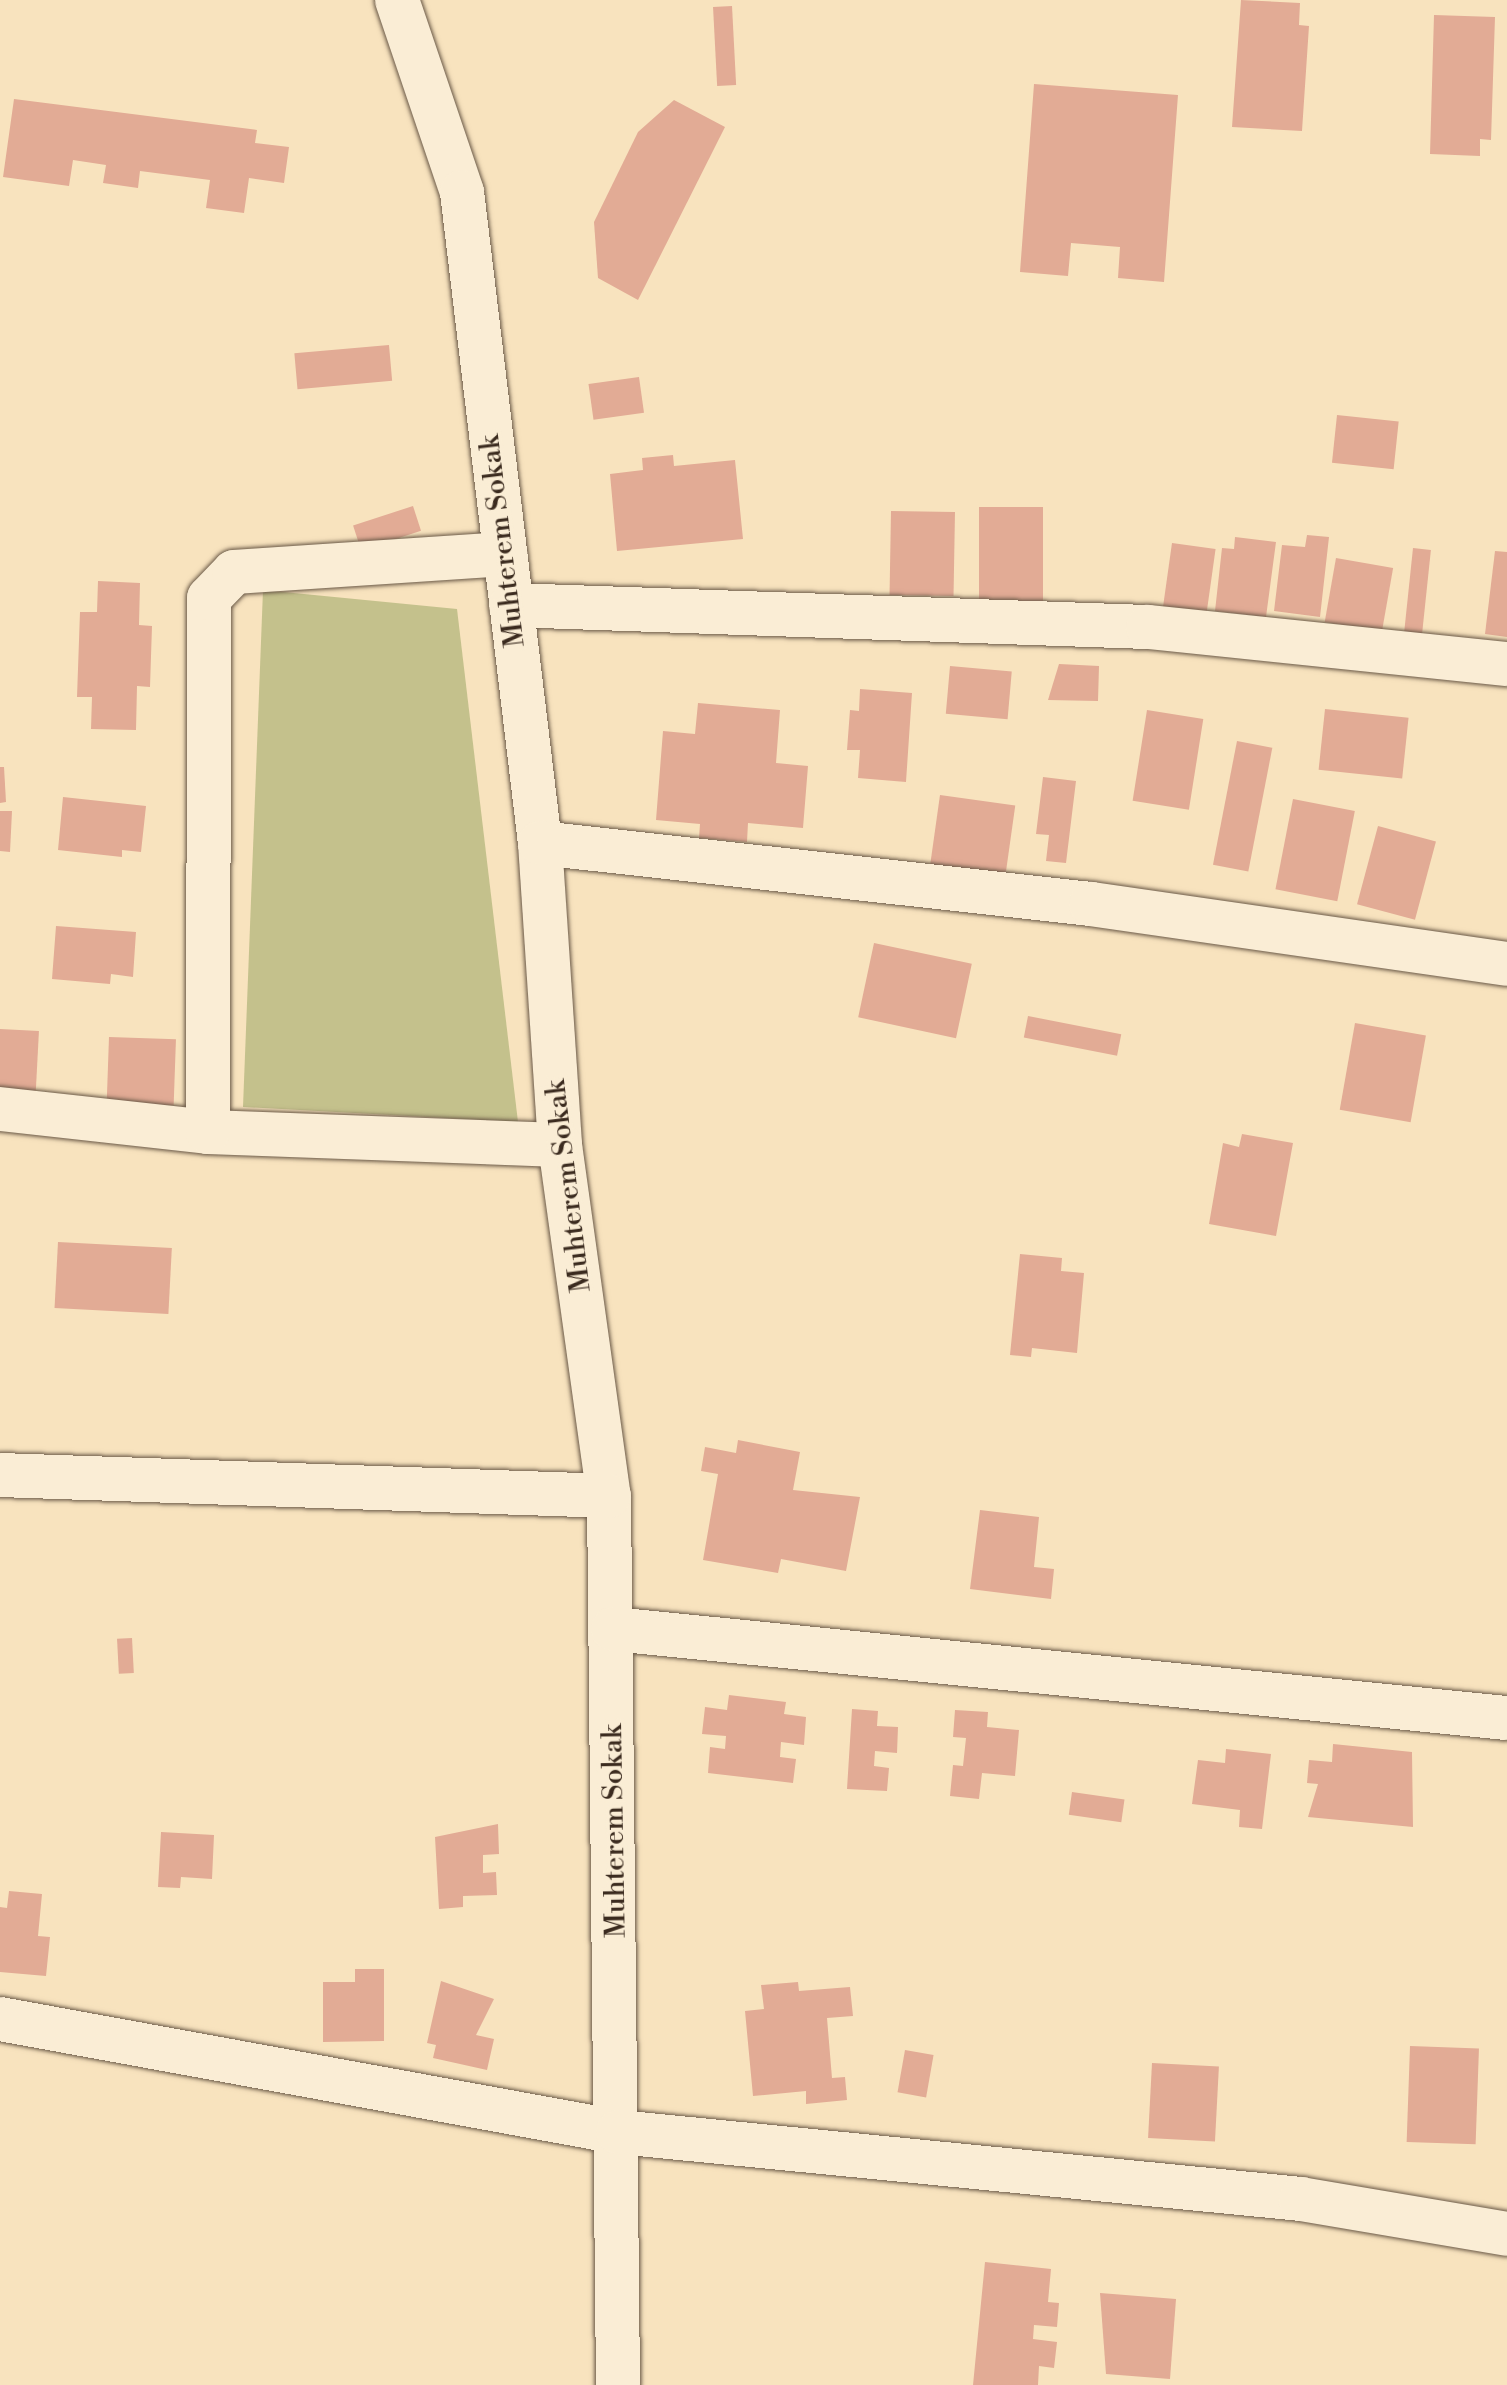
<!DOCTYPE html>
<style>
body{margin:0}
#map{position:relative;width:1507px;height:2385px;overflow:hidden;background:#f8e3be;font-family:"Libre Bodoni",serif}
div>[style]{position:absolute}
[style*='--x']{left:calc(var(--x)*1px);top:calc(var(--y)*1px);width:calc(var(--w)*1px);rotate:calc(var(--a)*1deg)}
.green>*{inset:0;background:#c4c18c}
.building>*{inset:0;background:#e2ab95;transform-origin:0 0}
.roads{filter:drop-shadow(0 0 2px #6a5947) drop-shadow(0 0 2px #6a5947)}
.minor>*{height:44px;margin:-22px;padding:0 22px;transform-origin:22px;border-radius:22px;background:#faedd5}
span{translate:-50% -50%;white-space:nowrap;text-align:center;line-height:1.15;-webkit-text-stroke:7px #faedd5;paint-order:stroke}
.street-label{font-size:28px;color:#3b2b1f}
</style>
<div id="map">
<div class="green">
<div style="clip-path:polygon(263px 590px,457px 609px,518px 1122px,243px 1107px)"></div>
</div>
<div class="building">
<div style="clip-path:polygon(1241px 0,1300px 3px,1299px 25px,1309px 26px,1302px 131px,1232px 127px)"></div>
<div style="left:732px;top:6px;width:79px;height:19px;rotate:87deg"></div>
<div style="clip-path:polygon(1434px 15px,1495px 17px,1491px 140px,1480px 139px,1480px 156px,1430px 154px)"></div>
<div style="clip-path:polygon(1034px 84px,1178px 95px,1164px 282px,1118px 278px,1120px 247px,1071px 243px,1068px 276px,1020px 272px)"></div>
<div style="clip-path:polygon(14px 99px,257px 130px,255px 143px,289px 147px,284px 183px,249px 178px,244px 213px,206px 208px,210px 180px,140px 171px,138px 188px,103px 183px,106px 165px,73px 160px,69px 186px,3px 177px)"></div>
<div style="clip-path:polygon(674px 100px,725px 127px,638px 300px,598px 278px,594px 222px,638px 132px)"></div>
<div style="left:389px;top:345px;width:36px;height:95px;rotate:85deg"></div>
<div style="left:639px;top:377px;width:36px;height:51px;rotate:82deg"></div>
<div style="left:1337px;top:415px;width:62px;height:48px;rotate:6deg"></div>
<div style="clip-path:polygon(673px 455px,674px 466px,735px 460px,743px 539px,617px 551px,610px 474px,643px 470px,642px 458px)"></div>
<div style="left:413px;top:506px;width:26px;height:63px;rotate:72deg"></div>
<div style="left:979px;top:507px;width:64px;height:94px"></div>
<div style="left:891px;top:511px;width:64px;height:84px;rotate:1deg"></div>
<div style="clip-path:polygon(1307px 535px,1329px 537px,1320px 617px,1274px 611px,1282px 545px,1305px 547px)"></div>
<div style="clip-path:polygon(1235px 537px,1276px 542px,1266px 617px,1215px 611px,1222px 548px,1234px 549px)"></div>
<div style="left:1172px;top:543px;width:44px;height:65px;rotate:8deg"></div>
<div style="left:1413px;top:548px;width:18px;height:104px;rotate:6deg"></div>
<div style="clip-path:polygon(1495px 551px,1507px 552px,1507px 637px,1485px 634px)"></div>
<div style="left:1336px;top:558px;width:58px;height:65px;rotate:10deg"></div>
<div style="clip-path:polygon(98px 581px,140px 583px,139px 625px,152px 626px,150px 687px,137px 686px,136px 730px,91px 729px,92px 697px,77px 697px,80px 612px,97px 612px)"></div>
<div style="clip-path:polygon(1059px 664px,1099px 666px,1098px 701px,1048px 700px)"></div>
<div style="left:950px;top:666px;width:62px;height:48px;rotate:5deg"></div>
<div style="clip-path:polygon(860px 689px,912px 693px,906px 782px,858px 778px,860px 750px,847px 750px,850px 710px,859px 711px)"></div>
<div style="clip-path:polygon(698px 703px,780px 710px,776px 763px,808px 766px,803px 828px,748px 823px,747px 842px,699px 838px,700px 824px,656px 820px,663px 731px,695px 734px)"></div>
<div style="left:1325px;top:709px;width:84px;height:61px;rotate:6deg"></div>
<div style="left:1147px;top:710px;width:57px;height:92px;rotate:9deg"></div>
<div style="left:1237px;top:741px;width:36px;height:126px;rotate:11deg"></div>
<div style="clip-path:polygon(0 767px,4px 767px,6px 802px,0 803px)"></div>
<div style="clip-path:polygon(1043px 777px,1076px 781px,1066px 863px,1046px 861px,1049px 835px,1036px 834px)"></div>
<div style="left:940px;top:795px;width:76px;height:74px;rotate:8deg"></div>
<div style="clip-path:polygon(63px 797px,146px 806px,141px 852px,122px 850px,122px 857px,58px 850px)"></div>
<div style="left:1293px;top:799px;width:63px;height:92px;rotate:11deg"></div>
<div style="clip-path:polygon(0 811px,12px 811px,10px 852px,0 851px)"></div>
<div style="left:1378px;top:826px;width:60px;height:81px;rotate:15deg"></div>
<div style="clip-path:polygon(56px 926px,136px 932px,133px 977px,111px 974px,110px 984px,52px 979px)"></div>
<div style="left:874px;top:943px;width:100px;height:76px;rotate:12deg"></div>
<div style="left:1028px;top:1016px;width:95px;height:22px;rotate:11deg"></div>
<div style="left:1355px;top:1023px;width:72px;height:88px;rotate:10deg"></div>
<div style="left:0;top:1029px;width:39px;height:70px;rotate:3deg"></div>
<div style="left:109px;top:1037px;width:67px;height:66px;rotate:2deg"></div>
<div style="clip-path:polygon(1242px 1134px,1293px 1143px,1276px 1236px,1209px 1224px,1223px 1143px,1239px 1147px)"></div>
<div style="left:58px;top:1242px;width:114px;height:66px;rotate:3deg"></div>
<div style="clip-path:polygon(1020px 1254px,1062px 1258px,1061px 1271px,1084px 1273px,1077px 1353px,1032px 1348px,1031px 1357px,1010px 1355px)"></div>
<div style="clip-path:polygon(738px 1440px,800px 1452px,793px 1490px,860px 1497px,846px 1571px,781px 1559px,778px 1573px,703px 1560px,718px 1474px,701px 1471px,705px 1447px,736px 1453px)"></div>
<div style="clip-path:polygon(980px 1510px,1039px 1517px,1034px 1567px,1054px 1569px,1051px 1599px,970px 1589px)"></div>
<div style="left:132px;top:1638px;width:35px;height:15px;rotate:87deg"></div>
<div style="clip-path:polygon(729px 1695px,786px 1702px,784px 1714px,806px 1717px,804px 1745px,781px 1742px,780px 1757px,796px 1759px,793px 1783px,708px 1773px,710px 1747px,725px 1749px,726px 1736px,702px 1734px,705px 1707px,727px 1710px)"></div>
<div style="clip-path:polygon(852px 1709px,878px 1711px,877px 1726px,898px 1727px,897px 1753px,875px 1751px,874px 1766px,889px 1768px,887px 1791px,847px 1789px)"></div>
<div style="clip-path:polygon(955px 1710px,988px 1712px,987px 1727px,1019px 1730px,1015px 1776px,982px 1773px,979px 1799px,950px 1796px,953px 1765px,963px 1766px,966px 1738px,953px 1737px)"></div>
<div style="clip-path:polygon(1333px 1744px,1412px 1752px,1413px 1827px,1308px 1817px,1318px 1784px,1307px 1783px,1309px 1760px,1332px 1762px)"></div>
<div style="clip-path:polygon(1226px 1749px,1271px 1754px,1262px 1829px,1239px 1827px,1240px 1810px,1192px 1804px,1198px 1760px,1225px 1763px)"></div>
<div style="left:1072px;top:1792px;width:53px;height:23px;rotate:8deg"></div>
<div style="clip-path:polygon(498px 1824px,499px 1854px,483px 1855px,483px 1873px,496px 1872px,497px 1895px,463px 1896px,463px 1907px,439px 1909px,435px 1837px)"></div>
<div style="clip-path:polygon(161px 1832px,214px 1835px,212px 1879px,181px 1877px,180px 1888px,158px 1887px)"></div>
<div style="clip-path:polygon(9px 1891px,42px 1894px,38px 1936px,50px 1937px,46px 1976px,0 1972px,0 1907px,7px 1908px)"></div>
<div style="clip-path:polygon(355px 1969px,384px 1969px,384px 2041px,323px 2042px,323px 1982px,355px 1982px)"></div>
<div style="clip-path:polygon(441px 1981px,494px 1999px,476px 2035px,494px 2039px,487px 2070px,433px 2058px,436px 2045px,427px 2043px)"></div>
<div style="clip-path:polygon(798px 1982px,799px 1991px,850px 1987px,853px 2016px,827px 2018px,832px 2078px,845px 2077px,847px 2100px,806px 2104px,806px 2091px,753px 2096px,745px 2011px,764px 2009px,761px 1985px)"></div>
<div style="left:1410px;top:2046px;width:69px;height:96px;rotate:2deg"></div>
<div style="left:905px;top:2050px;width:29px;height:43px;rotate:10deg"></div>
<div style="left:1152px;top:2063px;width:67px;height:75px;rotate:3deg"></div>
<div style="clip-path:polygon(985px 2262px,1051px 2269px,1048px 2302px,1059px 2303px,1057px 2327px,1034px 2325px,1033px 2339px,1057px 2342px,1054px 2368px,1039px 2366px,1038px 2385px,973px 2385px)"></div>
<div style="clip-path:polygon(1100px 2293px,1176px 2299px,1170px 2379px,1106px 2374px)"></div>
</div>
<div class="roads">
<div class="minor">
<div style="--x:397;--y:0;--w:203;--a:71.3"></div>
<div style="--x:462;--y:192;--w:656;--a:83.17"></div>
<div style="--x:540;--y:843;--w:303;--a:86.2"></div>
<div style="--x:560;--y:1145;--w:354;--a:82.1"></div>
<div style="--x:609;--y:1496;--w:889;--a:89.42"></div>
<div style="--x:511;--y:605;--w:637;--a:1.98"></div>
<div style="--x:1148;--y:627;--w:361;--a:5.9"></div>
<div style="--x:540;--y:843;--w:554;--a:6.32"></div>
<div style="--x:1091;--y:904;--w:420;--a:8.2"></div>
<div style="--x:0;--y:1109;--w:209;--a:6.3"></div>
<div style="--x:208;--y:1132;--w:352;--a:2.1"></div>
<div style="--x:208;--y:1132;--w:534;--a:-89.89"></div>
<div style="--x:209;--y:598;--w:36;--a:-46"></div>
<div style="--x:234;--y:572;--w:272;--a:-3.8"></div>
<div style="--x:0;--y:1475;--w:609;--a:1.97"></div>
<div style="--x:613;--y:1629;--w:898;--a:5.69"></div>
<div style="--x:0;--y:2019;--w:628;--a:10.36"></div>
<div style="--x:618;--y:2132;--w:686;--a:5.6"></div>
<div style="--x:1301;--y:2199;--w:209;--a:9.6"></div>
</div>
</div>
<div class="street-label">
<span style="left:503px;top:541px;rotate:-97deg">Muhterem Sokak</span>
<span style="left:569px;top:1186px;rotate:-97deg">Muhterem Sokak</span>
<span style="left:615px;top:1831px;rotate:-91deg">Muhterem Sokak</span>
</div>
</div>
